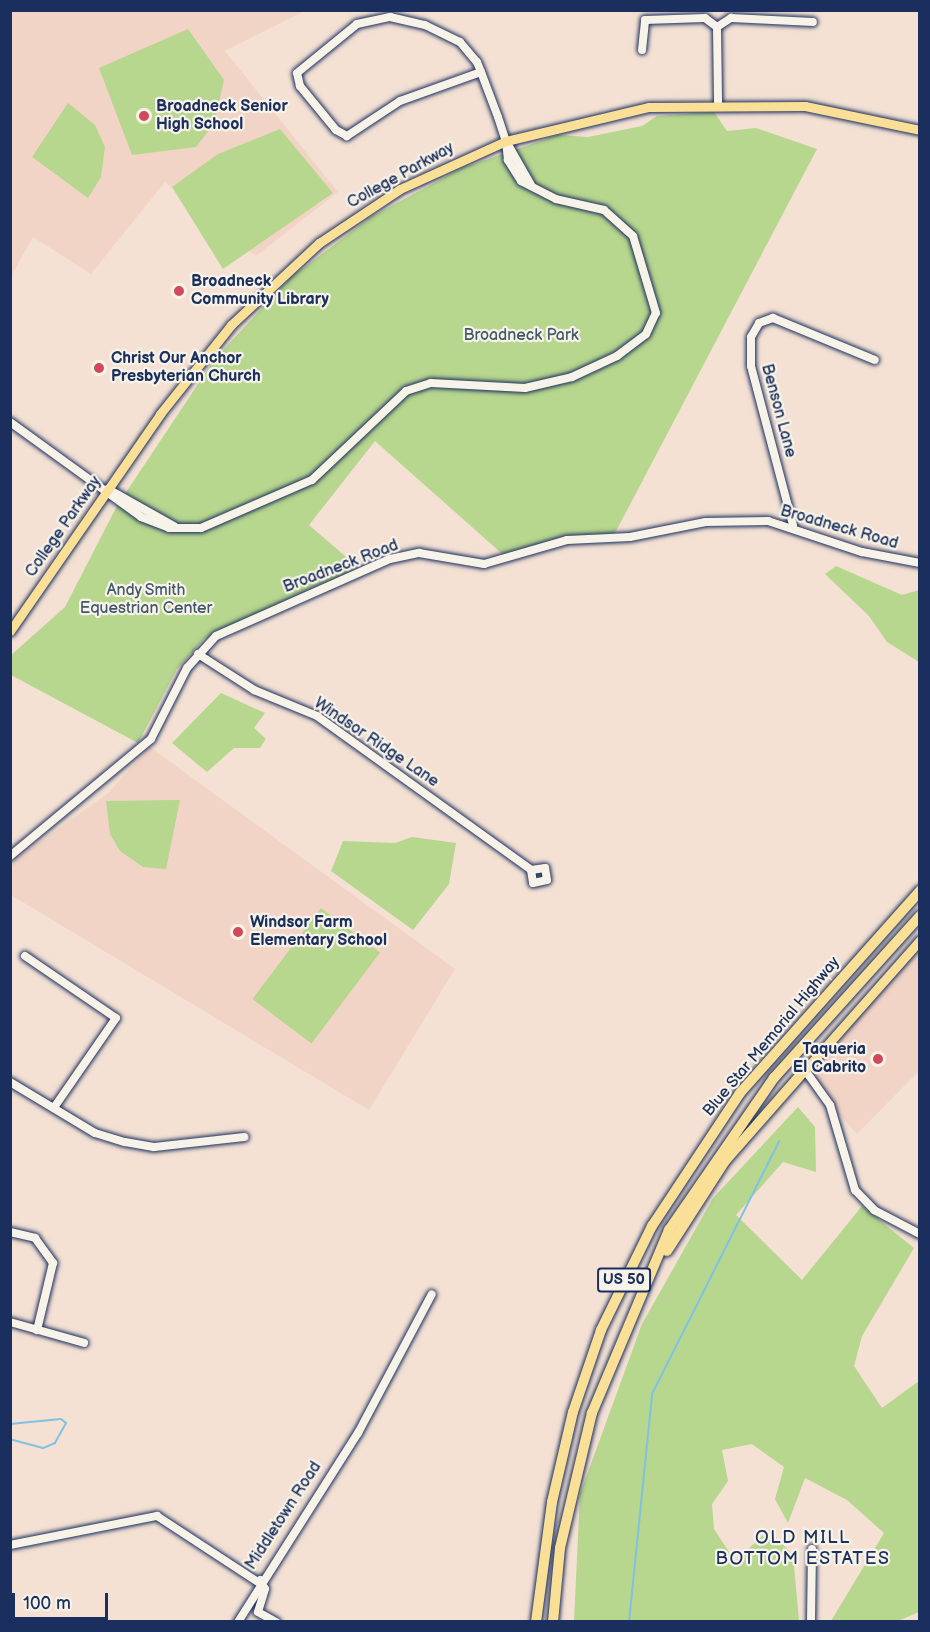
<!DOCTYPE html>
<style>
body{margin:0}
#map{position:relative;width:930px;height:1632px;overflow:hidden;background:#f4e1d4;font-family:"Balsamiq Sans",sans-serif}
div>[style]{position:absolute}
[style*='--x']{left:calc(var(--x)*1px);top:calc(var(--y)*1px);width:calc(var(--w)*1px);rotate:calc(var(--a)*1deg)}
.built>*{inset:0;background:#f2d4c6}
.green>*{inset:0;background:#b7d68e;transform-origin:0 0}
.stream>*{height:2px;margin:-1px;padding:0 1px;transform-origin:1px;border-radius:1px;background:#81c1e2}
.roads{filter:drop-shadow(0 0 2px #1b2f5e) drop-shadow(0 0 2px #1b2f5e)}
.minor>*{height:8px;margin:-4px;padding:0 4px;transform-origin:4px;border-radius:4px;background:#f7f3e8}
.major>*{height:9px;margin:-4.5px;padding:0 4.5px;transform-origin:4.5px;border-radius:4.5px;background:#fadf96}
.highway>*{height:10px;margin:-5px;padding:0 5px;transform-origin:5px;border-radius:5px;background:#fadf96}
.dots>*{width:16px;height:16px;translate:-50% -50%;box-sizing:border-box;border:3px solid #f7f3e8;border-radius:50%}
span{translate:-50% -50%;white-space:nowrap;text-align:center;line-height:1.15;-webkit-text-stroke:4.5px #f7f3e8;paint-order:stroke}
.shield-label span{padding:2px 4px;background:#f7f3e8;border:2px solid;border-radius:4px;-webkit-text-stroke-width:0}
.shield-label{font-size:15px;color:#1b2f5e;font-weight:700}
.poi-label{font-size:16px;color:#1b2f5e;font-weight:700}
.left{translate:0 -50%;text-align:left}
.right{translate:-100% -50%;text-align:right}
.street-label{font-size:16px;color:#1b2f5e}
.park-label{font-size:16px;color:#42596a}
.neighbourhood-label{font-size:18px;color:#1b2f5e;letter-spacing:1.5px}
.frame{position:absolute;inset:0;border:12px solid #1b2f5e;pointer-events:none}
.scale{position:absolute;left:12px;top:1593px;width:96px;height:27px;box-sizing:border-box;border:3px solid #1b2f5e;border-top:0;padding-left:8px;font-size:18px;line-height:21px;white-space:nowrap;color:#1b2f5e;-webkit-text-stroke:4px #f7f3e8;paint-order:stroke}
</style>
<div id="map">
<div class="built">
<div style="clip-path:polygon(11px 11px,305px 11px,225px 51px,338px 192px,256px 256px,165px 182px,91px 274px,33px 237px,11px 276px)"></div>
<div style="clip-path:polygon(150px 747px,455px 969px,369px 1110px,11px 895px,11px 863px,108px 793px)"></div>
<div style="clip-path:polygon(919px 949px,920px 1070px,857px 1134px,805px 1077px)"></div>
</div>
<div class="green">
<div style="clip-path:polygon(188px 29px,224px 80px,214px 124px,196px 147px,132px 155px,99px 68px)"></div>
<div style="clip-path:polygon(68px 103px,95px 125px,105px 147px,101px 177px,88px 198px,32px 157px)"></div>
<div style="clip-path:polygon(714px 112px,727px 131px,756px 128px,817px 149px,614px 535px,561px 537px,508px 559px,375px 441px,309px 525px,359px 568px,204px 639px,177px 669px,138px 743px,11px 675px,10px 656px,65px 607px,117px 506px,214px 360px,290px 278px,371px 217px,462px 168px,558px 135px,588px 137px,642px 126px,657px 116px)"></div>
<div style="clip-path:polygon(280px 129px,333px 193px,223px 269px,172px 187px,218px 154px)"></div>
<div style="clip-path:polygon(836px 566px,902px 595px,919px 590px,919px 662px,887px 642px,869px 616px,825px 574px)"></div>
<div style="clip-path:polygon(221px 693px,265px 713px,254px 728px,266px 739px,260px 748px,234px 748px,207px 772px,172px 743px)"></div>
<div style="clip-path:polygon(180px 800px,166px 869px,143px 867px,120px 851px,110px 834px,106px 801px)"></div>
<div style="clip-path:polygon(412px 837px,456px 843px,449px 884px,413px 930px,331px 871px,343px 841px,395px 843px)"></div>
<div style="left:321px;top:908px;width:74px;height:114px;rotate:37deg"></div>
<div style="clip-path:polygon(798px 1107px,815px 1127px,816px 1172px,783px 1162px,736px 1215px,802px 1280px,862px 1206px,914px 1248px,862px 1336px,854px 1366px,882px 1408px,919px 1381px,919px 1612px,898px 1621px,831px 1621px,884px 1533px,847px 1500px,805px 1478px,788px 1523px,775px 1499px,784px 1467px,752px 1444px,722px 1450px,728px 1481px,712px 1504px,714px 1529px,735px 1561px,769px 1530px,793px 1555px,799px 1621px,574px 1621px,580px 1494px,642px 1324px,713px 1198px)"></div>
</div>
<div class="stream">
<div style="--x:10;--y:1424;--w:51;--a:-5.6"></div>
<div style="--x:61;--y:1419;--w:6;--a:39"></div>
<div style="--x:66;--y:1423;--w:23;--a:119"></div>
<div style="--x:55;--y:1443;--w:13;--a:157"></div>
<div style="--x:43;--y:1448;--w:34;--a:-165"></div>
<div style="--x:629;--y:1622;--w:229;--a:-84.2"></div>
<div style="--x:652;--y:1394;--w:283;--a:-63.3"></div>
</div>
<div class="roads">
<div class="minor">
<div style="--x:717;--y:27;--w:17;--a:-33"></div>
<div style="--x:731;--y:18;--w:82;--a:2.8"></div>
<div style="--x:717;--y:27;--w:75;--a:89.2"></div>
<div style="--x:642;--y:50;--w:30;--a:-84"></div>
<div style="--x:645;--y:20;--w:60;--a:-1.9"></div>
<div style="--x:705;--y:18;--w:15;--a:37"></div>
<div style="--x:481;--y:72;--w:86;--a:160.3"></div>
<div style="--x:400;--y:101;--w:64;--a:146.6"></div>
<div style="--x:347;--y:136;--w:13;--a:-151"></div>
<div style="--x:336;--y:130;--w:57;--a:-129.3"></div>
<div style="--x:300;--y:86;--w:13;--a:-103"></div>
<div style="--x:297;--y:73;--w:77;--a:-39.2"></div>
<div style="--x:357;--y:24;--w:34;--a:-12"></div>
<div style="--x:390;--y:17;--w:36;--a:13"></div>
<div style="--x:425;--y:25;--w:39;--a:26"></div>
<div style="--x:460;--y:42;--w:26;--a:50"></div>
<div style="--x:477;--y:62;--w:11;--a:68"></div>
<div style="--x:481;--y:72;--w:48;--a:69.3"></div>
<div style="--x:498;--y:117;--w:25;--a:72"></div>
<div style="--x:506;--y:141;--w:51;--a:60.4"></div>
<div style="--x:10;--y:422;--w:162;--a:35.9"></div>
<div style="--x:141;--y:517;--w:30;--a:21"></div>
<div style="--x:169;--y:528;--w:32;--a:0"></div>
<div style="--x:201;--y:528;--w:121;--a:-23.4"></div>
<div style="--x:312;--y:480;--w:129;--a:-43.4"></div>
<div style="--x:406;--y:391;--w:26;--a:-18"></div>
<div style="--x:431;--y:383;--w:94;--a:3"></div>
<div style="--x:525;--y:388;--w:48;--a:-13.2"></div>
<div style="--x:572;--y:377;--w:50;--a:-25"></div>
<div style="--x:617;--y:356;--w:36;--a:-37"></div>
<div style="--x:646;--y:334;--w:23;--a:-65"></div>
<div style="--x:656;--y:313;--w:80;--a:-106.6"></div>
<div style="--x:633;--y:236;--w:39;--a:-138"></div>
<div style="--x:604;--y:210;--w:49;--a:-167.1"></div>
<div style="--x:556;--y:199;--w:39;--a:-153"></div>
<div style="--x:521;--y:181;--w:25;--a:-122"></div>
<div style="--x:508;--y:160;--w:19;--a:-96"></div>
<div style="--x:108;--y:489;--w:76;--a:29.3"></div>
<div style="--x:793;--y:525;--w:164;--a:-104.8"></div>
<div style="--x:751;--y:366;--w:29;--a:-90"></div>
<div style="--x:751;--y:337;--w:16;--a:-60"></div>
<div style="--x:759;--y:323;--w:15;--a:-20"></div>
<div style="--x:773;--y:318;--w:110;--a:22.4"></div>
<div style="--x:198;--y:654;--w:67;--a:32.7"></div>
<div style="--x:254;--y:690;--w:68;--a:22.4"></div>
<div style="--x:317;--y:716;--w:264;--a:35.7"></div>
<div style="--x:531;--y:870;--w:13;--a:81"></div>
<div style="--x:533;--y:883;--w:14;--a:-12"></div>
<div style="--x:547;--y:880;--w:12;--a:-99"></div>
<div style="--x:545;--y:868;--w:14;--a:172"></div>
<div style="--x:10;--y:856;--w:183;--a:-39.7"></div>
<div style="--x:151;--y:739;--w:80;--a:-63.1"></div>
<div style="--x:187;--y:668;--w:43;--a:-47.8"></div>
<div style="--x:216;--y:636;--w:190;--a:-23.9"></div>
<div style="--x:390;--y:559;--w:30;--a:-12"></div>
<div style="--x:419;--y:553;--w:66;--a:9.6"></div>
<div style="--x:484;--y:564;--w:86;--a:-16.1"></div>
<div style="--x:567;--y:540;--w:63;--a:-2.7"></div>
<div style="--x:630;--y:537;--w:77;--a:-11.2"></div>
<div style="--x:706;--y:522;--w:62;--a:-0.9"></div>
<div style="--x:768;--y:521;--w:99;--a:18.3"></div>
<div style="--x:862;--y:552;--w:59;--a:10.7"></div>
<div style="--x:25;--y:956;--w:110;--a:34.3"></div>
<div style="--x:116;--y:1018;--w:107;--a:124.7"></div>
<div style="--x:805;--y:1070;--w:43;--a:54.5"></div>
<div style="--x:830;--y:1105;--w:89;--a:73.6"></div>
<div style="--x:855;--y:1190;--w:28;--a:46"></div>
<div style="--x:874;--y:1210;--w:52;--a:27.6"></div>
<div style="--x:10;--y:1082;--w:99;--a:31"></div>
<div style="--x:95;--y:1133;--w:31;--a:17"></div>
<div style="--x:125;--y:1142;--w:29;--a:10"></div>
<div style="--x:154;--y:1147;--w:91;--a:-6.3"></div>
<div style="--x:10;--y:1232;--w:26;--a:13"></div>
<div style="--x:35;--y:1238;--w:31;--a:54"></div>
<div style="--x:53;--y:1263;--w:69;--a:103.4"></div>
<div style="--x:10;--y:1322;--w:77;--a:15.8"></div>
<div style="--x:10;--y:1545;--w:150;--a:-11.2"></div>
<div style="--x:157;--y:1516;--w:121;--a:33.2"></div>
<div style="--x:260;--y:1580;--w:10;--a:61"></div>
<div style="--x:265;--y:1589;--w:24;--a:107"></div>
<div style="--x:258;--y:1612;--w:21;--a:29"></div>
<div style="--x:238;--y:1622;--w:224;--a:-57.6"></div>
<div style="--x:358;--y:1433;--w:157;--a:-62"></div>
<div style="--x:811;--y:1622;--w:73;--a:-89.2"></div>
</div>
<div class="major">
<div style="--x:10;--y:631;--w:264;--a:-55.3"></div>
<div style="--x:160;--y:414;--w:114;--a:-51.4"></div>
<div style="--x:231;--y:325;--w:120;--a:-43"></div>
<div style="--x:319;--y:243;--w:97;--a:-33.7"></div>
<div style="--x:400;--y:189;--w:116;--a:-24.4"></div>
<div style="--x:506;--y:141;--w:147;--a:-13.4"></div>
<div style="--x:649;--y:107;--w:156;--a:-0.4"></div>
<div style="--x:805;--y:106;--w:117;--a:11.8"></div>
<div style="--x:805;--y:1070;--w:174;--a:-48.5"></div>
</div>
<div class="highway">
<div style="--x:667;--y:1251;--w:107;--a:-57.2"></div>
<div style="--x:725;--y:1161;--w:121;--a:-48.7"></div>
<div style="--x:536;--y:1622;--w:121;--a:-82.4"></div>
<div style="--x:552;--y:1502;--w:92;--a:-76.9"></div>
<div style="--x:573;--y:1412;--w:87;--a:-71.1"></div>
<div style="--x:601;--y:1330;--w:116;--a:-63.9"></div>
<div style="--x:652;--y:1226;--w:159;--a:-56.5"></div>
<div style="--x:740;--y:1093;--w:271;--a:-48.3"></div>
<div style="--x:553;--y:1622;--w:74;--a:-84.6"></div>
<div style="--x:560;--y:1548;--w:139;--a:-76.7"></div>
<div style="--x:592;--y:1413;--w:199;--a:-67.2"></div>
<div style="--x:669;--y:1230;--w:185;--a:-55.4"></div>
<div style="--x:774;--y:1078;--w:218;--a:-48"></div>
</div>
</div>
<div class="dots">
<div style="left:144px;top:116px;background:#d1495b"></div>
<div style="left:179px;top:291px;background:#d1495b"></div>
<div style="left:99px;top:368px;background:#d1495b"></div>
<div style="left:238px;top:932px;background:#d1495b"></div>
<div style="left:878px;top:1059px;background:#d1495b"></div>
</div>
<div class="shield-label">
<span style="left:624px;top:1280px">US 50</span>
</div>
<div class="poi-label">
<span class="left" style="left:156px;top:116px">Broadneck Senior<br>High School</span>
<span class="left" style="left:191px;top:291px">Broadneck<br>Community Library</span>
<span class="left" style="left:111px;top:368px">Christ Our Anchor<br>Presbyterian Church</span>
<span class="left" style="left:250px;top:932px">Windsor Farm<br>Elementary School</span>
<span class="right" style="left:866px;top:1059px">Taqueria<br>El Cabrito</span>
</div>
<div class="street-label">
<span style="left:401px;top:176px;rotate:-29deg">College Parkway</span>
<span style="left:778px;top:411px;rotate:75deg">Benson Lane</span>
<span style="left:64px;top:527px;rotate:-55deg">College Parkway</span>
<span style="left:839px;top:528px;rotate:16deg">Broadneck Road</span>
<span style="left:341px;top:567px;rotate:-21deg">Broadneck Road</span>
<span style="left:376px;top:743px;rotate:34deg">Windsor Ridge Lane</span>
<span style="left:772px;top:1037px;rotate:-50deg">Blue Star Memorial Highway</span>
<span style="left:284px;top:1516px;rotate:-57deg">Middletown Road</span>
</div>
<div class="park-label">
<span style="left:521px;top:336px">Broadneck Park</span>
<span style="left:146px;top:600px">Andy Smith<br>Equestrian Center</span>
</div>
<div class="neighbourhood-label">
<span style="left:803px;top:1549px">OLD MILL<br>BOTTOM ESTATES</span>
</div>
<div class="frame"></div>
<div class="scale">100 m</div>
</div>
